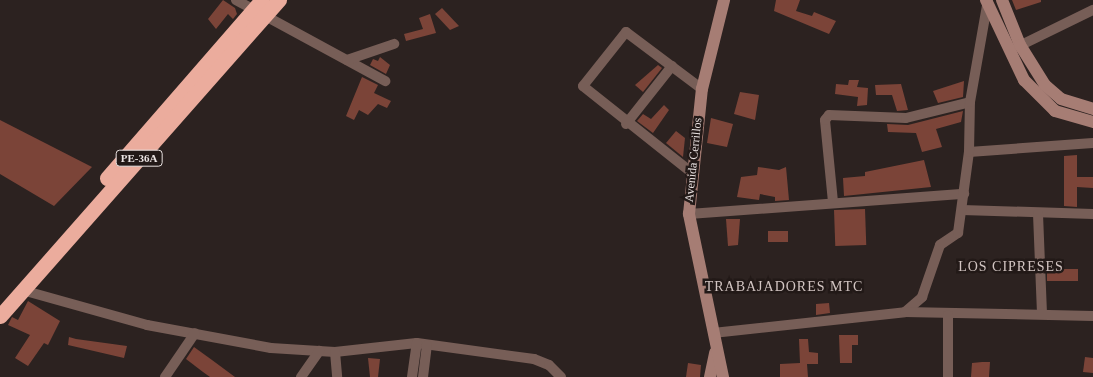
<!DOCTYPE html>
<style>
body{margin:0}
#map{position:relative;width:1093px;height:377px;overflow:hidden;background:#2c2220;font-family:Georgia,serif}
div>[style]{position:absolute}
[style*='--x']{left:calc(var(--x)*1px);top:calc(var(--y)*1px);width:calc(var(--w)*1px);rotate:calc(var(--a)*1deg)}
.building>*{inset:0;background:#7b4438;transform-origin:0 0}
.street>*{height:10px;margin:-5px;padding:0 5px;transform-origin:5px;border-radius:5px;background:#775e57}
.secondary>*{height:12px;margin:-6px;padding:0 6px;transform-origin:6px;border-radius:6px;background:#a67d74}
.highway>*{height:15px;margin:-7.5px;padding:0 7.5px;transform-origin:7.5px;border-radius:7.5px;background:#ebac9d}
span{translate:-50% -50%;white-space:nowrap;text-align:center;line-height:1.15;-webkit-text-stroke:5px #221917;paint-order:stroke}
.shield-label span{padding:1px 4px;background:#221917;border:1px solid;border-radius:4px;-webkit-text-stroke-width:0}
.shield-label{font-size:11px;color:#eae3e2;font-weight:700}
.street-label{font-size:12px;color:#eae3e2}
.neighbourhood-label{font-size:14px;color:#d2c5c2;letter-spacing:1px}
</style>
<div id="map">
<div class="building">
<div style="clip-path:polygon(223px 0,235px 8px,237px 14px,233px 19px,228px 14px,216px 29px,208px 19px)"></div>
<div style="clip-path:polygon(776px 0,800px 0,796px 11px,812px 16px,814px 12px,836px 21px,829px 34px,774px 11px)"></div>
<div style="clip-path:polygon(1012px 0,1041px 0,1041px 2px,1016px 10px)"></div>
<div style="clip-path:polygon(442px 8px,459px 26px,450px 30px,435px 14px)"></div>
<div style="clip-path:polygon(430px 14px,436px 33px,406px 41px,404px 34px,423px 29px,419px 18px)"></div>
<div style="clip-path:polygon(380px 57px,390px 65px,386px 74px,370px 65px,373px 59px,378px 61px)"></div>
<div style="clip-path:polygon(658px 65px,662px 68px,643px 92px,635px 85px)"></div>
<div style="clip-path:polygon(362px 77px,378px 85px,374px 93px,391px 101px,387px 108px,378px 104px,368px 115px,359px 110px,354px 120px,346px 116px)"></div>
<div style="clip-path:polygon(849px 80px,859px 80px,857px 87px,868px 88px,867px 105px,857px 106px,858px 97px,835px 94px,836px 84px,848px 85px)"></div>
<div style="clip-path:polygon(964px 81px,963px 97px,938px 103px,933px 91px)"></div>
<div style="clip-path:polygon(901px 84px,908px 110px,897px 111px,892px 95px,876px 95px,875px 85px)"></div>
<div style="clip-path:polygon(740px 92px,759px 95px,755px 120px,734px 114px)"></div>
<div style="clip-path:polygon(664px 105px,669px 110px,653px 133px,637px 121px,643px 114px,651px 119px)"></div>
<div style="clip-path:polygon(963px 111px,961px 122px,936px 129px,942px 147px,922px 152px,916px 133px,888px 132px,887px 124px,908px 125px)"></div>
<div style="clip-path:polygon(711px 118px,733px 124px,727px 147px,707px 143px)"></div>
<div style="clip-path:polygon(0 120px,92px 167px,54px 206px,0 174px)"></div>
<div style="clip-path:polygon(676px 131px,685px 138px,683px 157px,666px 143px)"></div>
<div style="clip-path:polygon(1077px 155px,1077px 177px,1093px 177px,1093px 188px,1077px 187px,1077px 207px,1064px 206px,1064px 156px)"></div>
<div style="clip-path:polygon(924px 160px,931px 187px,844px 196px,843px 178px,865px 176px,865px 172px)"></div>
<div style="clip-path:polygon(758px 167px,779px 170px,786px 167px,789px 200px,775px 201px,775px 197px,760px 194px,759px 200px,737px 197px,741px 177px,757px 175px)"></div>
<div style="left:865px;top:209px;width:36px;height:31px;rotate:88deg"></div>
<div style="clip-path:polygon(726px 219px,740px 219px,738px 245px,728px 246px)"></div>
<div style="left:768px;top:231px;width:20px;height:11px"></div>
<div style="left:1047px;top:269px;width:31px;height:12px"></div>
<div style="clip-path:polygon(28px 301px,60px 321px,48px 345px,44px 343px,28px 366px,15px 358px,30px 335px,8px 325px,12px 317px,18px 320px)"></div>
<div style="clip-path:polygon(829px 303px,830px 313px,816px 315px,816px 304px)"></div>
<div style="clip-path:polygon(839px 335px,858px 335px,858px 345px,852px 345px,852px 363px,840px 363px)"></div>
<div style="clip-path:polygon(69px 337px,76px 339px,127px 346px,124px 358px,68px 345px)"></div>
<div style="clip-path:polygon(799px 339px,808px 339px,809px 352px,818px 353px,818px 364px,807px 364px,808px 377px,780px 377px,780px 364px,800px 363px)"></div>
<div style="clip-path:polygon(194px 347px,212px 360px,235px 377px,210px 377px,203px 372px,186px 359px)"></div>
<div style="clip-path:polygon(1085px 357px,1093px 358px,1093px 373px,1083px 372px)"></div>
<div style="clip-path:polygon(368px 358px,380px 359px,378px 377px,370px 377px)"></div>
<div style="clip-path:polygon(982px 362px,990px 362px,989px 377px,971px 377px,972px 363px)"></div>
<div style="clip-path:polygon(688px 363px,701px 365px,700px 377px,686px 377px)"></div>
</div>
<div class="street">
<div style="--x:236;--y:0;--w:170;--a:28.5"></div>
<div style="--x:1015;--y:48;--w:87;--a:-26"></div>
<div style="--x:347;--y:60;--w:50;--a:-18.8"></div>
<div style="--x:626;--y:124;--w:74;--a:-51.6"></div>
<div style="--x:969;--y:152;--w:124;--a:-4.2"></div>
<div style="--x:691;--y:172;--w:138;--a:-141.5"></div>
<div style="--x:583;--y:86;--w:69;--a:-51.5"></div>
<div style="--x:626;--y:32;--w:95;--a:36.9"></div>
<div style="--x:833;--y:202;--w:82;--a:-95.6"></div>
<div style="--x:825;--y:120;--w:6;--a:-51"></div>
<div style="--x:829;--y:115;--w:77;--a:2.2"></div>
<div style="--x:906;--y:118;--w:66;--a:-14"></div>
<div style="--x:962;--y:210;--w:131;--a:1.7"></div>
<div style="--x:689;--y:214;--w:276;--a:-4.2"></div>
<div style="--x:1038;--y:214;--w:99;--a:87.7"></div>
<div style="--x:22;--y:290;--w:130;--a:15.6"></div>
<div style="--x:147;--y:325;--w:126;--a:10.5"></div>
<div style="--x:271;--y:348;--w:64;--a:3.6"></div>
<div style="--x:335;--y:352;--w:82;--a:-6.3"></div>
<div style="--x:417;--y:343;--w:118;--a:7.8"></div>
<div style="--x:534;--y:359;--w:16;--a:22"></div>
<div style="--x:549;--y:365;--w:17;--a:45"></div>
<div style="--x:905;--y:312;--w:23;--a:-41"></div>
<div style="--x:922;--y:297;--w:55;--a:-70.9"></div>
<div style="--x:940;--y:245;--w:22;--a:-34"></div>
<div style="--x:958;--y:233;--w:82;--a:-82.3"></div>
<div style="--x:969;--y:152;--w:50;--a:-88.9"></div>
<div style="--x:970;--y:102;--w:104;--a:-80"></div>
<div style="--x:713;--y:333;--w:193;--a:-6.2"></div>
<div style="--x:905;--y:312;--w:188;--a:1.2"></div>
<div style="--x:335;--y:352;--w:25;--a:85"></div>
<div style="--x:165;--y:377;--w:53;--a:-55.7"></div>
<div style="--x:301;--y:377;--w:32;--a:-55"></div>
<div style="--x:412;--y:377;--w:34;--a:-82"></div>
<div style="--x:423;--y:377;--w:32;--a:-83"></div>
<div style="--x:948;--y:377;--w:62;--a:-90"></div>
</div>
<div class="secondary">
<div style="--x:986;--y:0;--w:89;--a:64.6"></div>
<div style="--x:1024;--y:80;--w:44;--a:45"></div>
<div style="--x:1055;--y:111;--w:40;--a:16"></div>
<div style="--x:1002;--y:0;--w:48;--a:68.2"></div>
<div style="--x:1020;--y:45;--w:47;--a:58"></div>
<div style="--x:1045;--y:85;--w:21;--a:41"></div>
<div style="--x:1061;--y:99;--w:34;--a:17"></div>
<div style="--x:710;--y:377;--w:25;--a:-78"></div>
<div style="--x:723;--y:377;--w:167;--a:-101.8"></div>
<div style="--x:689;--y:214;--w:126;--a:-84.1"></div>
<div style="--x:702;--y:89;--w:92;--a:-76.1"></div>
</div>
<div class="highway">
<div style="--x:107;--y:178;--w:236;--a:-49"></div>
<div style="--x:0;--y:316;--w:422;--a:-48.6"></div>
</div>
<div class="shield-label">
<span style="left:139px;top:158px">PE-36A</span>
</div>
<div class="street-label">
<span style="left:694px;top:160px;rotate:-84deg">Avenida Cerrillos</span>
</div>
<div class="neighbourhood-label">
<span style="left:1011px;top:267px">LOS CIPRESES</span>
<span style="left:784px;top:287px">TRABAJADORES MTC</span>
</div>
</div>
